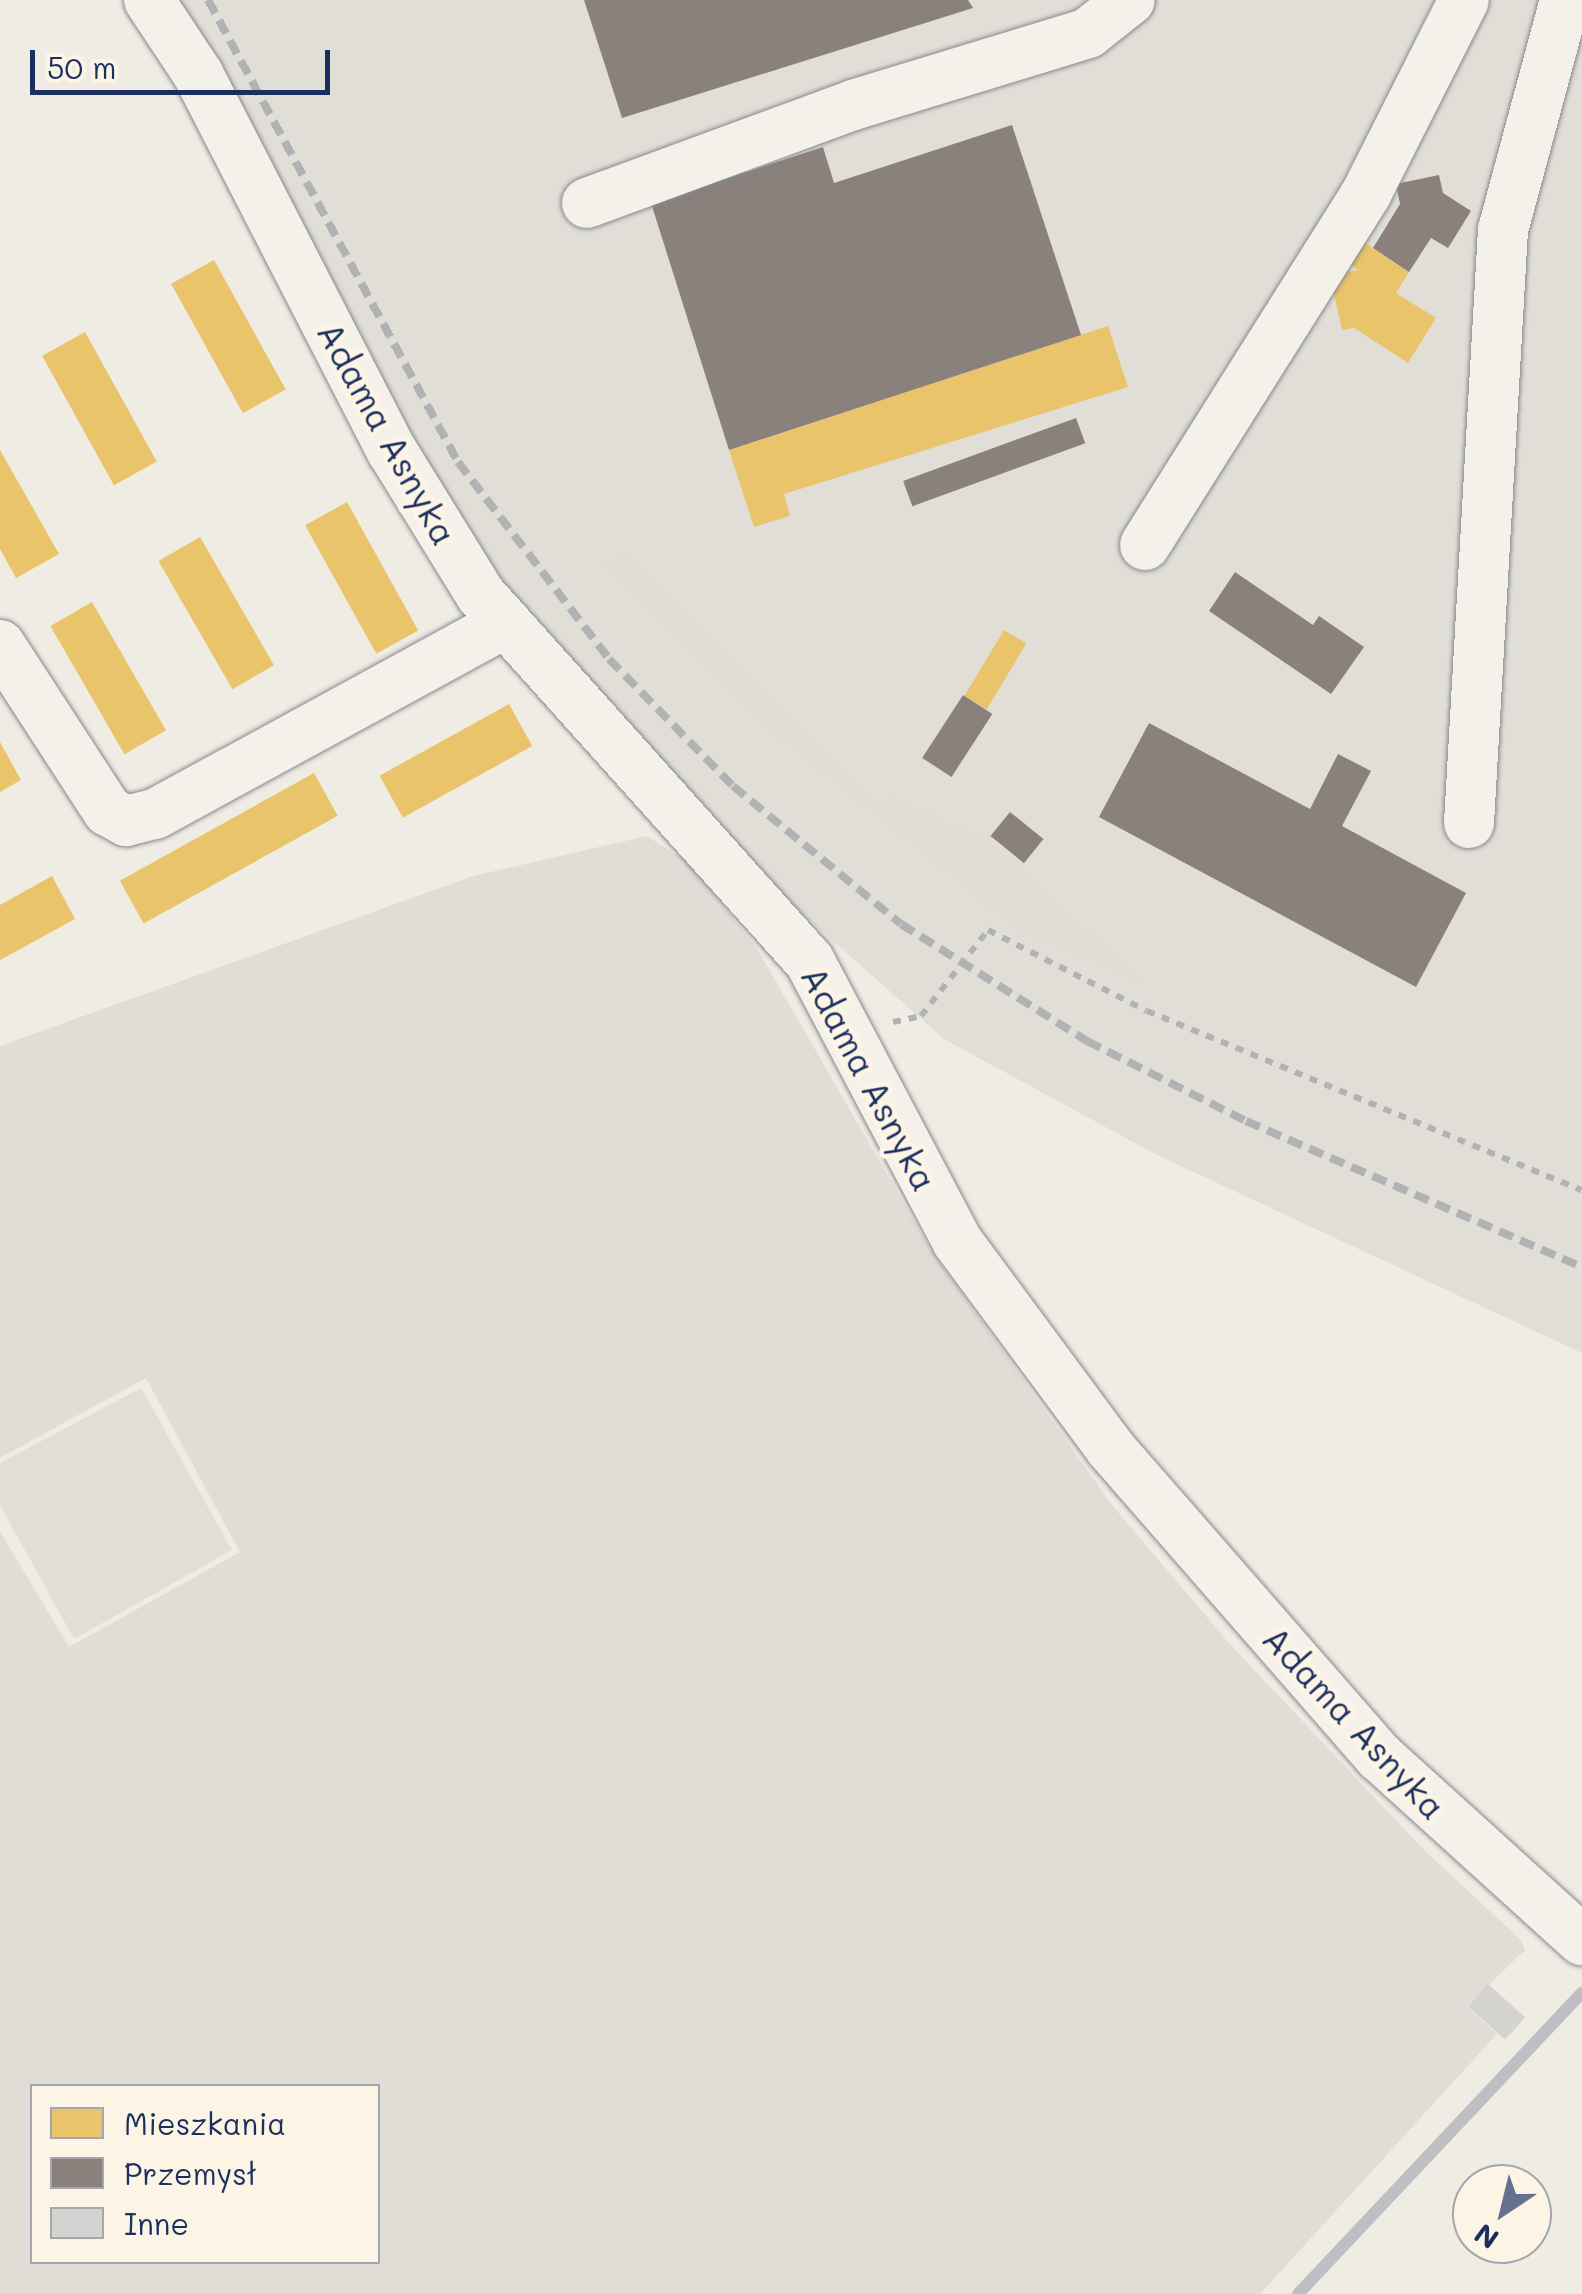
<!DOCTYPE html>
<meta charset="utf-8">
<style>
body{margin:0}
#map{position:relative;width:1582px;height:2294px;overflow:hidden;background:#efece4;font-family:Mali,sans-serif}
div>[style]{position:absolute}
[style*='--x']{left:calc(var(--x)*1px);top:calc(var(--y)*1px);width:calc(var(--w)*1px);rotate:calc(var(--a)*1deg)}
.built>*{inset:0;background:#e0ded7}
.green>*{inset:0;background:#e0ddd7}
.homes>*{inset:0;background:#e9c46a;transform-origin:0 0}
.industry>*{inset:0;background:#8a817c;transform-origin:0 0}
.stream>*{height:12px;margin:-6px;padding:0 6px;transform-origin:6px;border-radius:6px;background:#bebfc2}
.building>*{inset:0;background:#d5d3d0;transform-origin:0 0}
.path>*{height:6px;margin-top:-3px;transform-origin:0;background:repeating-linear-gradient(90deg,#b1b2b4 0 8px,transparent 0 16px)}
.roads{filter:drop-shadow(0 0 2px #86898e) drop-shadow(0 0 2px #86898e)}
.minor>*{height:50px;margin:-25px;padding:0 25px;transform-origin:25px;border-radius:25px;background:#f4f1eb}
.rail>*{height:8px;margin-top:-4px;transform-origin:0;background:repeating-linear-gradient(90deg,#b1b2b4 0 15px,transparent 0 23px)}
span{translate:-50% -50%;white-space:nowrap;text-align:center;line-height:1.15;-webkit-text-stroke:10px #fcf5e5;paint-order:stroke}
.street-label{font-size:35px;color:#1b2f5e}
.legend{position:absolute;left:30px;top:2084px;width:350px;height:180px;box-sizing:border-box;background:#fcf5e5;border:2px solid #a2a6af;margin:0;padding:12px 18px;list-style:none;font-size:30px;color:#1b2f5e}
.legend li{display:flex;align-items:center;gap:20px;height:50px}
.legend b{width:50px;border:2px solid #a2a6af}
.north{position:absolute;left:1452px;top:2164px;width:100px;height:100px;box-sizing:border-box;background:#fcf5e5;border:2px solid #a2a6af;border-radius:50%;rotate:215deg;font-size:28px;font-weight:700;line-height:40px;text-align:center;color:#1b2f5e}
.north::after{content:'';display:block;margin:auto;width:35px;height:45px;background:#65718d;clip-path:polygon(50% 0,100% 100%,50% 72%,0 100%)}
.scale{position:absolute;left:30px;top:50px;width:300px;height:45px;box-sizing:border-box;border:5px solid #1b2f5e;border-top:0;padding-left:12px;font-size:30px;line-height:35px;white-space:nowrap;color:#1b2f5e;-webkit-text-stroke:8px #fcf5e5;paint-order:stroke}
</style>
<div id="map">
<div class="built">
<div style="clip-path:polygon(evenodd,175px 0,1582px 0,1582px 1353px,1157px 1155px,944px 1039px,733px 853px,586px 704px,420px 464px,175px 0,623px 550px,880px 806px,994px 844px,1150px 985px,1019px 934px,764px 729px,601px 560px,623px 550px)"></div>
<div style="clip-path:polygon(141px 1388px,232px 1550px,74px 1639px,0 1505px,0 1463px)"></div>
</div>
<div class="green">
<div style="clip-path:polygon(624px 550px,879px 805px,892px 794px,994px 844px,1153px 987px,1019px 934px,764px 729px,600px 560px)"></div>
<div style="clip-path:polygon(evenodd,647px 836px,689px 863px,756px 947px,929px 1247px,1112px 1505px,1228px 1642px,1424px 1850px,1520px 1939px,1525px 1950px,1467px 2006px,1497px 2034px,1260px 2294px,0 2294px,0 1531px,69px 1647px,240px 1552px,146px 1378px,0 1458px,0 1046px,473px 876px,647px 836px,32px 2086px,378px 2086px,378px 2262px,32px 2262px,32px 2086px)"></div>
</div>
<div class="homes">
<div style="clip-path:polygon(1353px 235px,1409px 272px,1396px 293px,1436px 318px,1408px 363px,1354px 328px,1342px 330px,1330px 276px,1358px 270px,1339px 257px)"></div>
<div style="left:214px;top:260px;width:148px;height:49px;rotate:61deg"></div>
<div style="clip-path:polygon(1108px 326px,1128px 387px,784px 494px,790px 516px,754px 527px,729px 450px)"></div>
<div style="left:85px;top:332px;width:148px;height:49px;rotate:61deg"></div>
<div style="clip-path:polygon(0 450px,59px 554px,16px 578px,0 549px)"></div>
<div style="left:347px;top:502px;width:147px;height:48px;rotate:61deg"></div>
<div style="left:200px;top:537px;width:148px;height:48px;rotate:60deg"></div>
<div style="left:92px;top:602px;width:148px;height:48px;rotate:60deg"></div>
<div style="left:1004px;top:630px;width:26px;height:77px;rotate:31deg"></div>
<div style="left:509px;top:704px;width:48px;height:148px;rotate:61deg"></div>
<div style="clip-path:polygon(0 742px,21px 780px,0 792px)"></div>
<div style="left:314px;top:773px;width:49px;height:222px;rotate:61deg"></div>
<div style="clip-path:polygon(52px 876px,75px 919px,0 960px,0 905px)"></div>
</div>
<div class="industry">
<div style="clip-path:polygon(584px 0,968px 0,973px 8px,622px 118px)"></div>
<div style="clip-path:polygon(1012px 125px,1081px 335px,729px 450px,651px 203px,823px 147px,834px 183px)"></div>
<div style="clip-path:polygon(1439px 175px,1443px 193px,1471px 211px,1448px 248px,1431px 238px,1409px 272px,1373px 248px,1400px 204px,1396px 184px)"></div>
<div style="left:1076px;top:418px;width:27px;height:184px;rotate:70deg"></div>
<div style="clip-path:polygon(1235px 572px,1313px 625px,1319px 616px,1364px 647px,1331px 694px,1209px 611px)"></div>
<div style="left:963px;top:695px;width:35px;height:75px;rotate:33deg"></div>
<div style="clip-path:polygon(1149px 723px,1310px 809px,1338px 754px,1371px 771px,1342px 826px,1466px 893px,1416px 987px,1099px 817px)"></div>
<div style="left:1010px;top:812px;width:43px;height:31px;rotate:39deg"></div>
</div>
<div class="stream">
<div style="--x:1298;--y:2294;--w:414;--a:-46.7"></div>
</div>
<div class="building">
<div style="left:1488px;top:1984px;width:50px;height:30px;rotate:42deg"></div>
</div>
<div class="path">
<div style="--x:893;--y:1022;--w:29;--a:-12"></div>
<div style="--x:921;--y:1016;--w:109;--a:-52.1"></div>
<div style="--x:988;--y:930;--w:178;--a:27"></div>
<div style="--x:1147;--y:1011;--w:470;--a:22.4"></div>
</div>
<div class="roads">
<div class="minor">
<div style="--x:149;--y:0;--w:89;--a:56.5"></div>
<div style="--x:198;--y:74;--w:424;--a:62.8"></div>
<div style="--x:392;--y:451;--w:169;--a:58.3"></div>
<div style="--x:481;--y:595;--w:491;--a:48.1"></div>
<div style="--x:809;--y:960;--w:318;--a:62.2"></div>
<div style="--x:957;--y:1241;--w:257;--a:53.5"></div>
<div style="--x:1110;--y:1448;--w:410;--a:48.9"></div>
<div style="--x:1380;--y:1757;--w:273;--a:42.2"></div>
<div style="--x:587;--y:203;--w:283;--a:-20.2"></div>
<div style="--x:853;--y:105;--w:246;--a:-17"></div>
<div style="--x:1088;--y:33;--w:53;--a:-38.2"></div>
<div style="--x:1145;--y:545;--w:415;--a:-57.8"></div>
<div style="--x:1366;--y:194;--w:217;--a:-63.2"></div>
<div style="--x:0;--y:645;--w:198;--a:57"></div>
<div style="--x:108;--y:811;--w:21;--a:29"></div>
<div style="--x:126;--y:821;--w:30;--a:-14"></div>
<div style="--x:155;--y:814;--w:400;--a:-28.6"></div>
<div style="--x:1469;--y:823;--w:594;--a:-86.72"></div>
<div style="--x:1503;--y:230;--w:238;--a:-74.9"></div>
</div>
</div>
<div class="rail">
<div style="--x:208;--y:0;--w:525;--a:61.58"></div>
<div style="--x:458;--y:462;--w:248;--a:52.5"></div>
<div style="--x:609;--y:659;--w:177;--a:45.7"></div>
<div style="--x:733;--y:786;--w:217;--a:39.4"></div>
<div style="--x:901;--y:924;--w:220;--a:32.2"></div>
<div style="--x:1087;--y:1041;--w:178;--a:26.7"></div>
<div style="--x:1246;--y:1121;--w:366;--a:23.5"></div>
</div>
<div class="street-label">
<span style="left:388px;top:433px;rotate:61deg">Adama Asnyka</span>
<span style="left:870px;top:1078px;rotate:62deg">Adama Asnyka</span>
<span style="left:1355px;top:1722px;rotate:47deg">Adama Asnyka</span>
</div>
<ul class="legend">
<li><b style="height:28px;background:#e9c46a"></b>Mieszkania</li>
<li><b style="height:28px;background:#8a817c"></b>Przemysł</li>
<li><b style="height:28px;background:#d5d3d0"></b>Inne</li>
</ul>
<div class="north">N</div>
<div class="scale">50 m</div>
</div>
